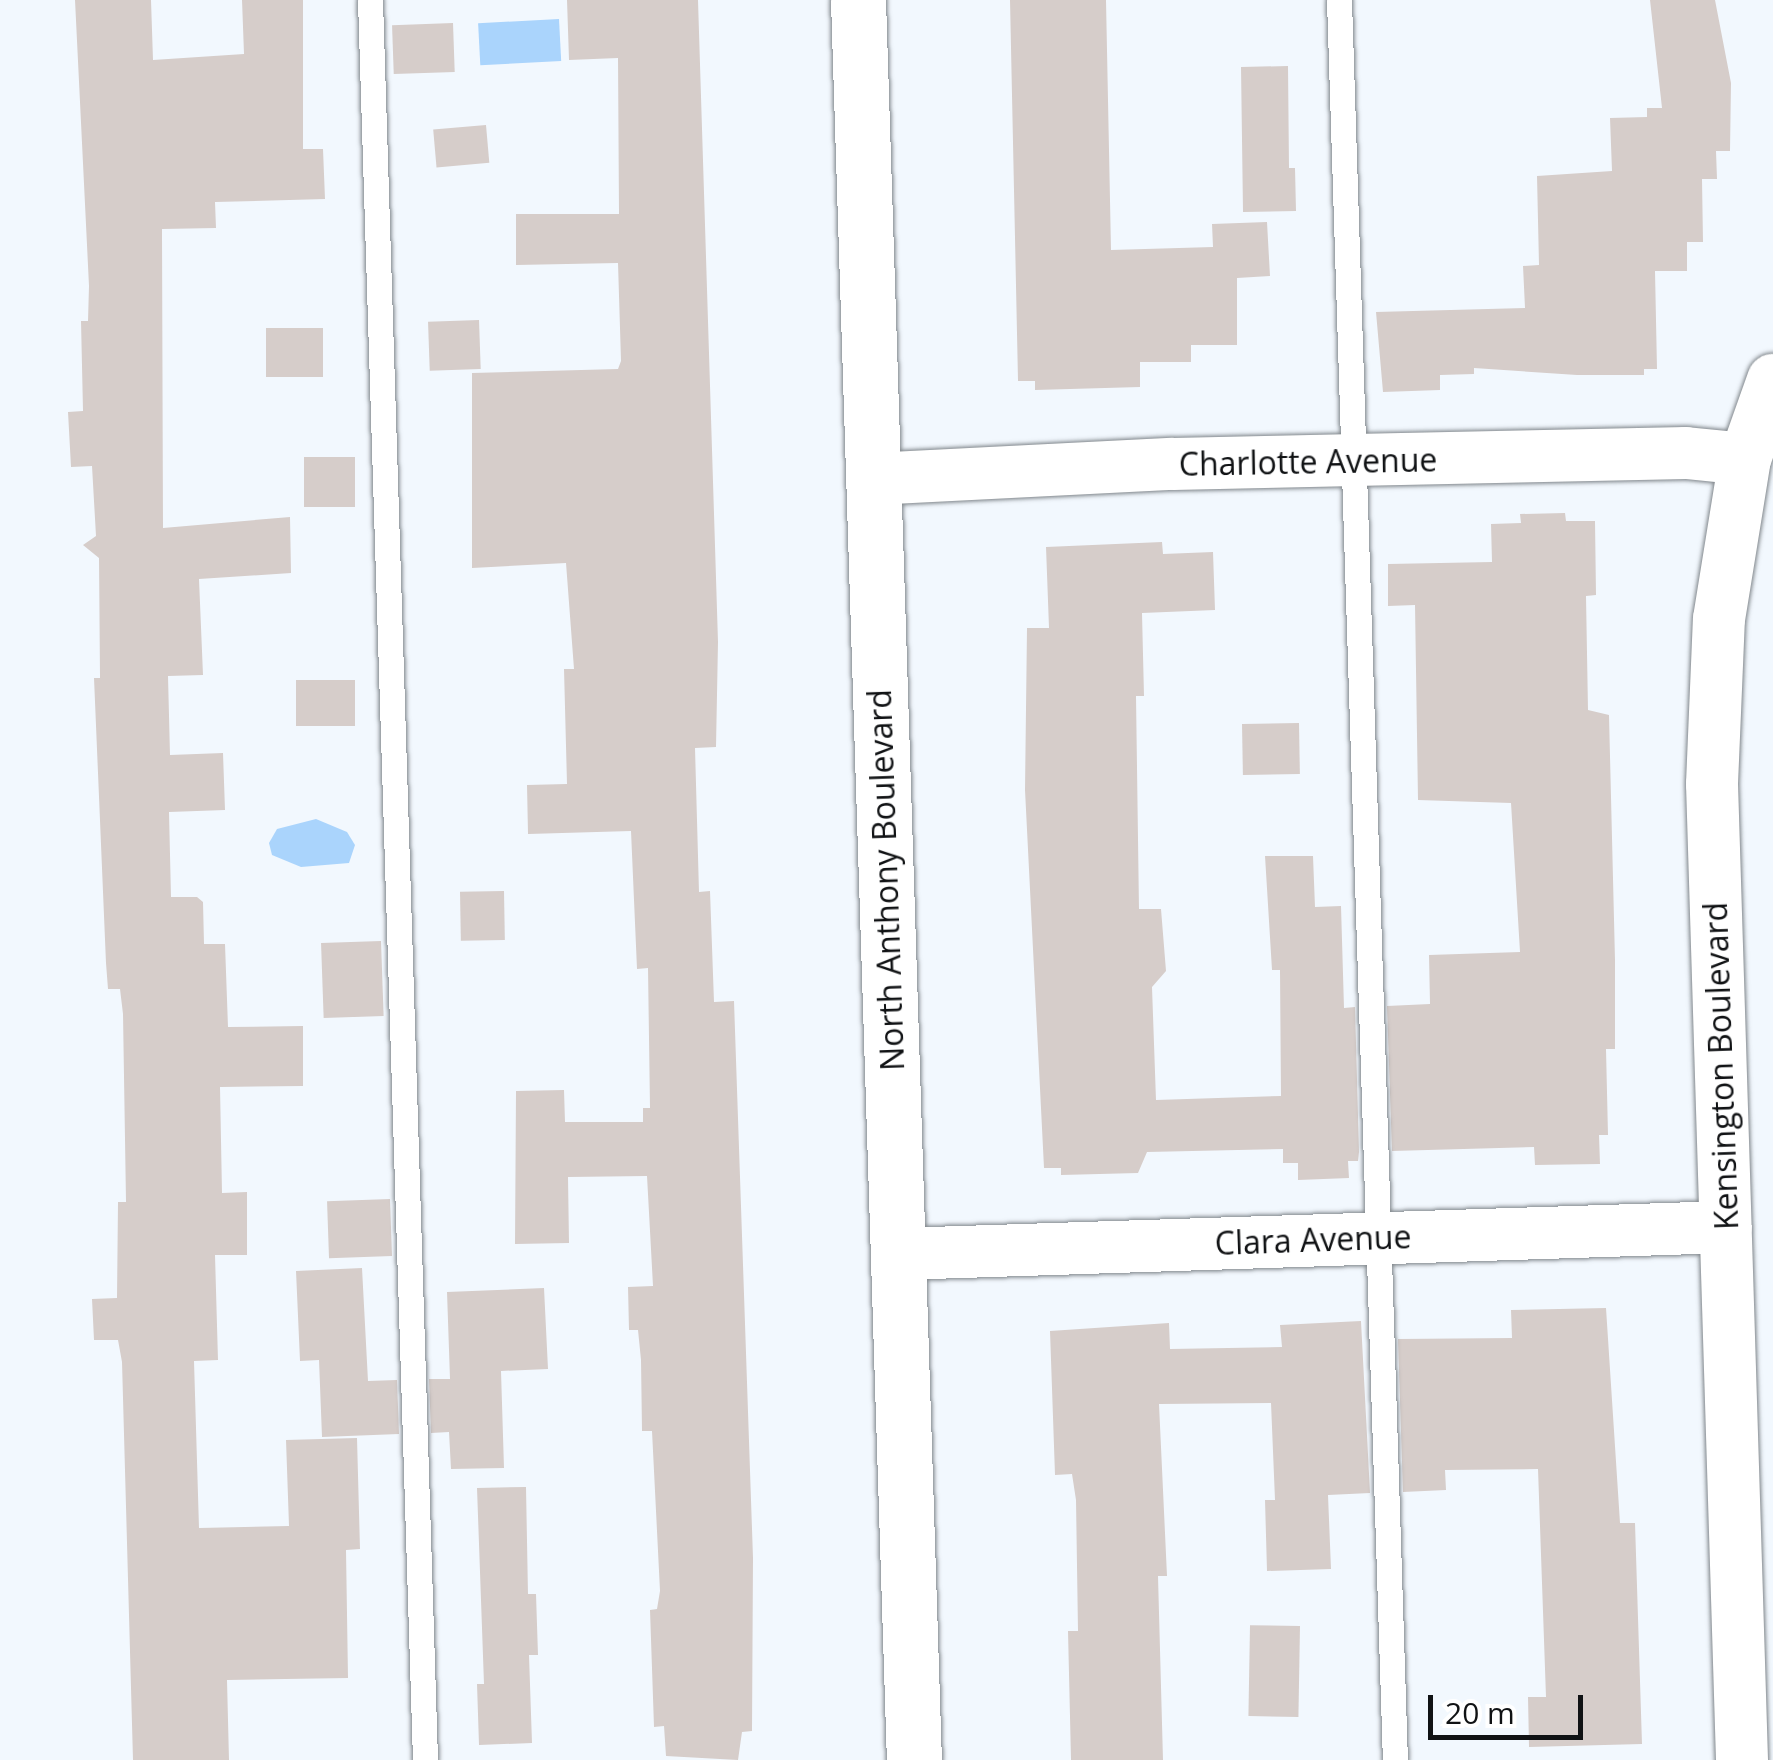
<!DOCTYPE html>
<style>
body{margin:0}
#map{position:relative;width:1773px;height:1760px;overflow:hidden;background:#f2f8fe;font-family:"Open Sans",sans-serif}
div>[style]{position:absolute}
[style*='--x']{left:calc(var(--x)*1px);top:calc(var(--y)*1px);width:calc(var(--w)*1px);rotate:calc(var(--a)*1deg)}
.water>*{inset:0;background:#aad4fc;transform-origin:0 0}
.building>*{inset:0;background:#d6cdca;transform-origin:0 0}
.roads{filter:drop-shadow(0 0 2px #81878c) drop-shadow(0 0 2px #81878c)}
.lane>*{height:25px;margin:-12.5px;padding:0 12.5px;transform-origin:12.5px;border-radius:12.5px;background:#fff}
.street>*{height:52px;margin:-26px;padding:0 26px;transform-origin:26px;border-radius:26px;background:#fff}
.primary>*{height:55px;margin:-27.5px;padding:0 27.5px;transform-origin:27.5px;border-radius:27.5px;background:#fff}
span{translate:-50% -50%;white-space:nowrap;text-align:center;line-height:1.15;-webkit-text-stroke:8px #fff;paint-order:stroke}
.street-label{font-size:32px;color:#101214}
.scale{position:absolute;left:1428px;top:1695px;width:155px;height:45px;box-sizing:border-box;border:5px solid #101214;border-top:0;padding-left:12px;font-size:30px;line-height:35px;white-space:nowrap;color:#101214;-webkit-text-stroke:8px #fff;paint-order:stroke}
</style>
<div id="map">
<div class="water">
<div style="left:559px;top:19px;width:42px;height:81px;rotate:87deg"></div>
<div style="clip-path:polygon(316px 819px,347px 832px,355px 845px,349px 863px,301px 867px,272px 855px,269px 843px,277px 829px)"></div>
</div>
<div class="building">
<div style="clip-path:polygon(75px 0,151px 0,153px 60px,244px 54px,242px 0,303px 0,303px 149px,323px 149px,325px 199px,215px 202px,216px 228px,162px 229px,163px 528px,290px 517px,291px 573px,199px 579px,203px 675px,168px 676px,170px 755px,223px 753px,225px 810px,169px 812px,171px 897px,197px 897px,203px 902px,204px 944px,225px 944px,228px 1027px,303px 1026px,303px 1086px,220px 1087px,222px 1193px,247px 1192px,247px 1255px,215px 1255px,218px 1360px,194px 1361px,199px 1528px,289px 1526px,286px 1440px,357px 1438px,360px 1549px,346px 1550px,348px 1678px,227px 1680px,229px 1760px,133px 1760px,122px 1362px,118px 1340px,94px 1340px,92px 1299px,117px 1298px,118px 1202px,126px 1202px,123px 1014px,120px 989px,108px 989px,106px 963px,94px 678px,100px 678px,99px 558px,83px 545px,96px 536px,92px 466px,71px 467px,68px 412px,83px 411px,81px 321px,88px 321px,89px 286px)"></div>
<div style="clip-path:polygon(567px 0,698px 0,718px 642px,716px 747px,695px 748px,699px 892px,710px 891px,714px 1002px,734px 1001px,753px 1558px,752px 1731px,742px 1732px,738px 1760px,666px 1756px,664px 1726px,654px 1727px,650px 1610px,657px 1609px,660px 1591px,652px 1431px,642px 1431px,641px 1360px,638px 1330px,629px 1330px,628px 1287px,653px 1286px,647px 1176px,568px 1177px,569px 1243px,515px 1244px,516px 1091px,564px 1090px,565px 1122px,643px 1122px,643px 1108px,650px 1108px,648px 968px,637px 969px,631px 831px,528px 834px,527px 785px,567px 784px,564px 669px,574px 669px,566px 563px,472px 568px,472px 373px,618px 369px,621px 361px,618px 263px,516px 265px,516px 214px,619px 214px,618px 58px,569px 60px)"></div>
<div style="clip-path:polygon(1010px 0,1106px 0,1111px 250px,1213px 247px,1212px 224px,1267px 222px,1270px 276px,1237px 278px,1237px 345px,1191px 345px,1191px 362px,1140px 362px,1140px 387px,1035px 390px,1035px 381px,1018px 381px)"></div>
<div style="clip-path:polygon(1650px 0,1715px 0,1731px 83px,1730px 151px,1716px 151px,1717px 179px,1702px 179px,1703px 242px,1687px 242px,1687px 271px,1655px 271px,1657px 369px,1644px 369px,1644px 375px,1577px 375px,1474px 368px,1474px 374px,1440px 375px,1440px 390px,1383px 392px,1376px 312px,1525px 308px,1523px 266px,1539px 265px,1537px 176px,1612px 171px,1610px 118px,1647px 117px,1647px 108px,1662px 108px)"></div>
<div style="left:453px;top:23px;width:49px;height:61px;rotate:88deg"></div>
<div style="clip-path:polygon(1288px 66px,1289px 168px,1295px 168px,1296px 211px,1243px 212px,1241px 67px)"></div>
<div style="left:486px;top:125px;width:38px;height:53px;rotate:85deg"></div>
<div style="left:479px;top:320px;width:49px;height:51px;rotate:88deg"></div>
<div style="left:266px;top:328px;width:57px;height:49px"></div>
<div style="left:355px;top:457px;width:50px;height:51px;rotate:90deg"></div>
<div style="clip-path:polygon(1565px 513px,1566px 521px,1595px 521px,1596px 595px,1586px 596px,1588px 710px,1609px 715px,1615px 960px,1615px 1049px,1606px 1049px,1608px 1135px,1599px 1135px,1600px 1164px,1535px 1165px,1534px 1147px,1392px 1151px,1387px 1006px,1430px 1004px,1429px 955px,1520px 952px,1511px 803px,1418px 800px,1415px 605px,1388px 606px,1388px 564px,1492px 562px,1491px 524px,1521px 523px,1520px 514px)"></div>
<div style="clip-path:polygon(1162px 542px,1163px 554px,1213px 552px,1215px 610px,1142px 613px,1144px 696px,1136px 696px,1139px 909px,1161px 909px,1166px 971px,1152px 987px,1156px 1100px,1281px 1096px,1280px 970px,1272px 970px,1265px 856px,1313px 856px,1315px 907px,1341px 906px,1344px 1008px,1355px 1007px,1359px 1152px,1358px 1161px,1348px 1161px,1349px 1178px,1298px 1180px,1298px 1163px,1283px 1163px,1283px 1149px,1147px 1152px,1138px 1173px,1061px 1175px,1061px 1168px,1044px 1168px,1025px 790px,1027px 628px,1049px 628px,1046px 547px)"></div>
<div style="left:355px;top:680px;width:46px;height:59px;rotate:90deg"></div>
<div style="left:1299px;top:723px;width:51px;height:57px;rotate:89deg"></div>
<div style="left:504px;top:891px;width:49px;height:44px;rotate:89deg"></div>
<div style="left:381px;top:941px;width:75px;height:60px;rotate:88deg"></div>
<div style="left:390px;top:1199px;width:57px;height:63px;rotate:88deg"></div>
<div style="clip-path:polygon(362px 1268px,368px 1381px,397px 1380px,399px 1434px,322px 1437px,319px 1360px,300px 1361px,296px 1271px)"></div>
<div style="clip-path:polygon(544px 1288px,548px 1369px,501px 1371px,504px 1468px,451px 1469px,449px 1432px,431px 1433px,429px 1379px,450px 1379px,447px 1292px)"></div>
<div style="clip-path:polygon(1606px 1308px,1620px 1523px,1635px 1523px,1642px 1744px,1529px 1747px,1528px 1697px,1546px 1697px,1538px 1469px,1445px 1470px,1446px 1490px,1403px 1492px,1398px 1339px,1512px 1338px,1511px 1310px)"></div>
<div style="clip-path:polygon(1361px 1321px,1370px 1493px,1328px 1495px,1331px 1569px,1267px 1571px,1265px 1500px,1275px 1500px,1271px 1403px,1159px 1404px,1167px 1576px,1158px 1576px,1163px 1760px,1071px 1760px,1068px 1631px,1078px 1631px,1076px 1500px,1072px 1474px,1055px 1475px,1050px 1331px,1169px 1323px,1170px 1349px,1282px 1347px,1280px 1325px)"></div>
<div style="clip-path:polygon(526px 1487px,528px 1594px,536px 1594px,538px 1655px,529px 1655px,532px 1743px,479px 1745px,477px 1684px,484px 1684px,477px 1488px)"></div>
<div style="left:1300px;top:1626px;width:91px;height:50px;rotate:91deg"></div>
</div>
<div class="roads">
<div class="lane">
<div style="--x:370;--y:0;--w:1761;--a:88.21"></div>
<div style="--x:1339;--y:0;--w:1761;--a:88.18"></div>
</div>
<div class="street">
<div style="--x:872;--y:479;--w:301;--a:-2.9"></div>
<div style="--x:1173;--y:464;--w:513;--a:-1.23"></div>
<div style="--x:1686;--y:453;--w:59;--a:5.8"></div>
<div style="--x:900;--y:1254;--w:826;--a:-1.87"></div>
<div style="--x:1742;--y:1760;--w:976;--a:-91.76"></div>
<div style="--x:1712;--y:784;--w:165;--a:-87.6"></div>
<div style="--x:1719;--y:619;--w:162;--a:-80.8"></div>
<div style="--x:1745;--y:459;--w:84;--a:-70.5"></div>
</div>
<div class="primary">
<div style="--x:858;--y:0;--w:1761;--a:88.18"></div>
</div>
</div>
<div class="street-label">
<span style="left:1308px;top:462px;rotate:-1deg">Charlotte Avenue</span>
<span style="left:886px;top:880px;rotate:-92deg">North Anthony Boulevard</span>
<span style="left:1721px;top:1066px;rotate:-92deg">Kensington Boulevard</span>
<span style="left:1313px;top:1240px;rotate:-2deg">Clara Avenue</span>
</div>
<div class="scale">20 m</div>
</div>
